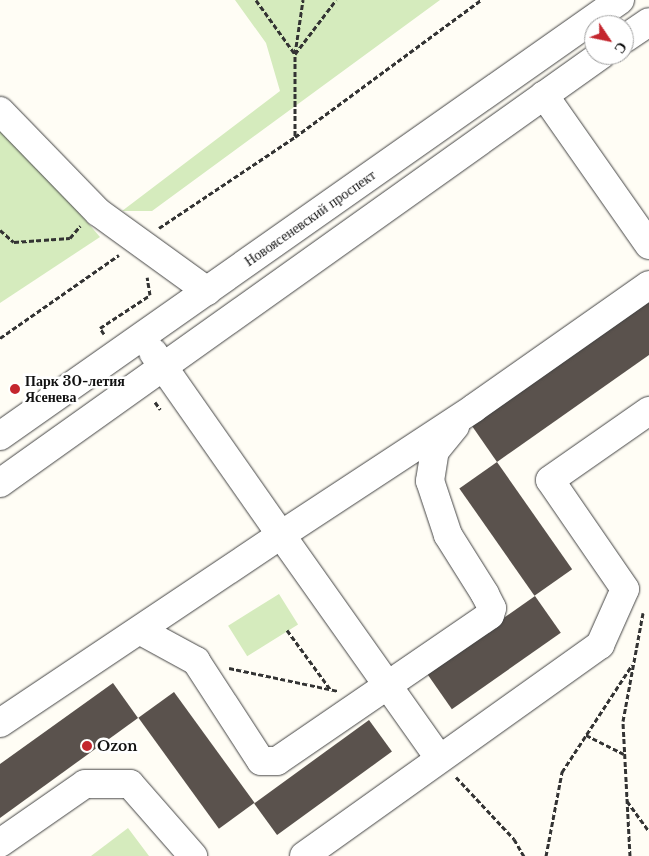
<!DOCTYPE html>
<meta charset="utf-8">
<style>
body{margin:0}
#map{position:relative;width:649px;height:856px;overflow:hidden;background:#fffdf5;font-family:"Libre Baskerville",serif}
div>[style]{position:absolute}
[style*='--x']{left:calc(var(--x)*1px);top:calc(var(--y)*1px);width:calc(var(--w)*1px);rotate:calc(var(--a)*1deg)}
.green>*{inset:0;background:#d5ebbd;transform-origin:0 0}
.building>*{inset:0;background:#5a524d;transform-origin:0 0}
.path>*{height:3px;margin-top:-1.5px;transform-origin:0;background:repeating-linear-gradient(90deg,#333 0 5px,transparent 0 7.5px)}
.roads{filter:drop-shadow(0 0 1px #444) drop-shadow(0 0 1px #444)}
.minor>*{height:28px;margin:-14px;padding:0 14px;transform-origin:14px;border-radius:14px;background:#fff}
.dots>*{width:14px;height:14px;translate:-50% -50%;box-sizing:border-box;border:2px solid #fff;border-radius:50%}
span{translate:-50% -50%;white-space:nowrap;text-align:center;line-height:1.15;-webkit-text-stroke:5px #fff;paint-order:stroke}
.street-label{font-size:14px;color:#111}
.poi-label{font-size:14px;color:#111;font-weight:700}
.left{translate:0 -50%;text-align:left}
.north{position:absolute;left:584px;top:15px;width:50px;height:50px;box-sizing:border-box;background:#fff;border:1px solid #a0a0a0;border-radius:50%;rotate:124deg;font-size:14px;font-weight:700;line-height:20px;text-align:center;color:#111}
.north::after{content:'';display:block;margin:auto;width:18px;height:22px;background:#c4262e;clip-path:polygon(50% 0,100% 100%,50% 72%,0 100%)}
</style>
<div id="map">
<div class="green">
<div style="clip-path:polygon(235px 0,440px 0,152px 211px,122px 211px,280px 91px,266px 43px)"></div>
<div style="clip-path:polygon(0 121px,100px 237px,0 303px)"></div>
<div style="left:279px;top:594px;width:36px;height:60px;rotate:58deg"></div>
<div style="clip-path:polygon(128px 828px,149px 856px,91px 856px)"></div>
</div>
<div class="building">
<div style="clip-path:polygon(649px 302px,649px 355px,497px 462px,472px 426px)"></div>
<div style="left:497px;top:462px;width:131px;height:46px;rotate:55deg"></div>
<div style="left:535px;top:596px;width:45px;height:133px;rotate:55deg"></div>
<div style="clip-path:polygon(113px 683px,138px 718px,0 818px,0 764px)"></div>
<div style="left:174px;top:692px;width:137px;height:44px;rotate:54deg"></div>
<div style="left:369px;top:720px;width:39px;height:142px;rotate:54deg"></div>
</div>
<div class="path">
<div style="--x:256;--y:0;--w:67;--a:54.2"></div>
<div style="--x:295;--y:54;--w:68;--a:-52.8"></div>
<div style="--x:295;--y:136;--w:82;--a:-90"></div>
<div style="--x:295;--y:54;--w:55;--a:-81.6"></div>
<div style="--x:159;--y:228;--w:164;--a:-33.8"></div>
<div style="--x:295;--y:137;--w:231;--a:-36.4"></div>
<div style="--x:0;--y:230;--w:18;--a:41"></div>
<div style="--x:14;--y:242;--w:56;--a:-4.1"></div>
<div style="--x:70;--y:238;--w:16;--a:-50"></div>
<div style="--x:104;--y:334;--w:7;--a:-124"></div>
<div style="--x:100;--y:328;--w:60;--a:-33.4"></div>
<div style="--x:150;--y:295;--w:18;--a:-99"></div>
<div style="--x:0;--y:338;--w:145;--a:-34.9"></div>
<div style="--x:155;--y:402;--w:9;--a:54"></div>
<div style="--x:287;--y:630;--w:73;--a:53.9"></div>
<div style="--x:229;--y:668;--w:111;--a:11.9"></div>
<div style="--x:586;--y:735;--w:42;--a:26.6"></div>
<div style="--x:456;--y:777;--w:85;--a:46.9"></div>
<div style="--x:514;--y:839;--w:20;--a:60"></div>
<div style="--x:627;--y:801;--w:37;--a:54"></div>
<div style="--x:546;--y:856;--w:86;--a:-79.2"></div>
<div style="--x:562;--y:772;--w:128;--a:-56.8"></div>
<div style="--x:630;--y:856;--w:135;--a:-93"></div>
<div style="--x:623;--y:721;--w:110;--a:-79.5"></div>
</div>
<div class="roads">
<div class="minor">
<div style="--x:624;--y:39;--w:30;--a:-34"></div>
<div style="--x:544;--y:95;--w:183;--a:55"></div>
<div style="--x:0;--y:111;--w:141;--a:45.9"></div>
<div style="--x:98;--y:212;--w:135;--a:35.9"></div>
<div style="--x:0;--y:436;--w:758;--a:-35.12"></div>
<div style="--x:0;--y:483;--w:738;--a:-35.46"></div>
<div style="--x:141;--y:631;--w:63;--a:28.6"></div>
<div style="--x:196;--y:661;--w:119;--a:57"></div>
<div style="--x:261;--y:761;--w:16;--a:0"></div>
<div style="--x:277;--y:761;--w:258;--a:-34.4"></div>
<div style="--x:490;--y:615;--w:7;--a:-74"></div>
<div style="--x:492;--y:608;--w:16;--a:-117"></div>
<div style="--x:485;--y:594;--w:70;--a:-122.1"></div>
<div style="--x:448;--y:535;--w:57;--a:-108.4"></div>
<div style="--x:430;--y:481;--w:30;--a:-81"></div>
<div style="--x:435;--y:451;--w:32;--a:-51"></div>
<div style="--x:0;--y:723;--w:338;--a:-33.8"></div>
<div style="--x:281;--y:535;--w:223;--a:-125"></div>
<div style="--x:439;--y:758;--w:273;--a:-125.3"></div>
<div style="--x:281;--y:535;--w:231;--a:-33.3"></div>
<div style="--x:474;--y:408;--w:214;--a:-35.1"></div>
<div style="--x:0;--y:843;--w:103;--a:-34.8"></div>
<div style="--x:85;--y:784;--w:45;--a:0"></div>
<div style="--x:130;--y:784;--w:96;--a:48.8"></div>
<div style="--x:304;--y:856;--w:364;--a:-35.5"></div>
<div style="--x:600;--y:645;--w:61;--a:-65.9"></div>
<div style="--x:625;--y:589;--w:132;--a:-124.5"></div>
<div style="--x:550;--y:480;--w:121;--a:-34.9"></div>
</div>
</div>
<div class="dots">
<div style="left:15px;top:389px;background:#c4262e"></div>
<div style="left:87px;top:746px;background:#c4262e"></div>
</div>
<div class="street-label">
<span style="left:310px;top:218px;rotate:-35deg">Новоясеневский проспект</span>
</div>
<div class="poi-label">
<span class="left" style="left:25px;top:389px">Парк 30-летия<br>Ясенева</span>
<span class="left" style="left:97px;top:746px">Ozon</span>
</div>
<div class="north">С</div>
</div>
